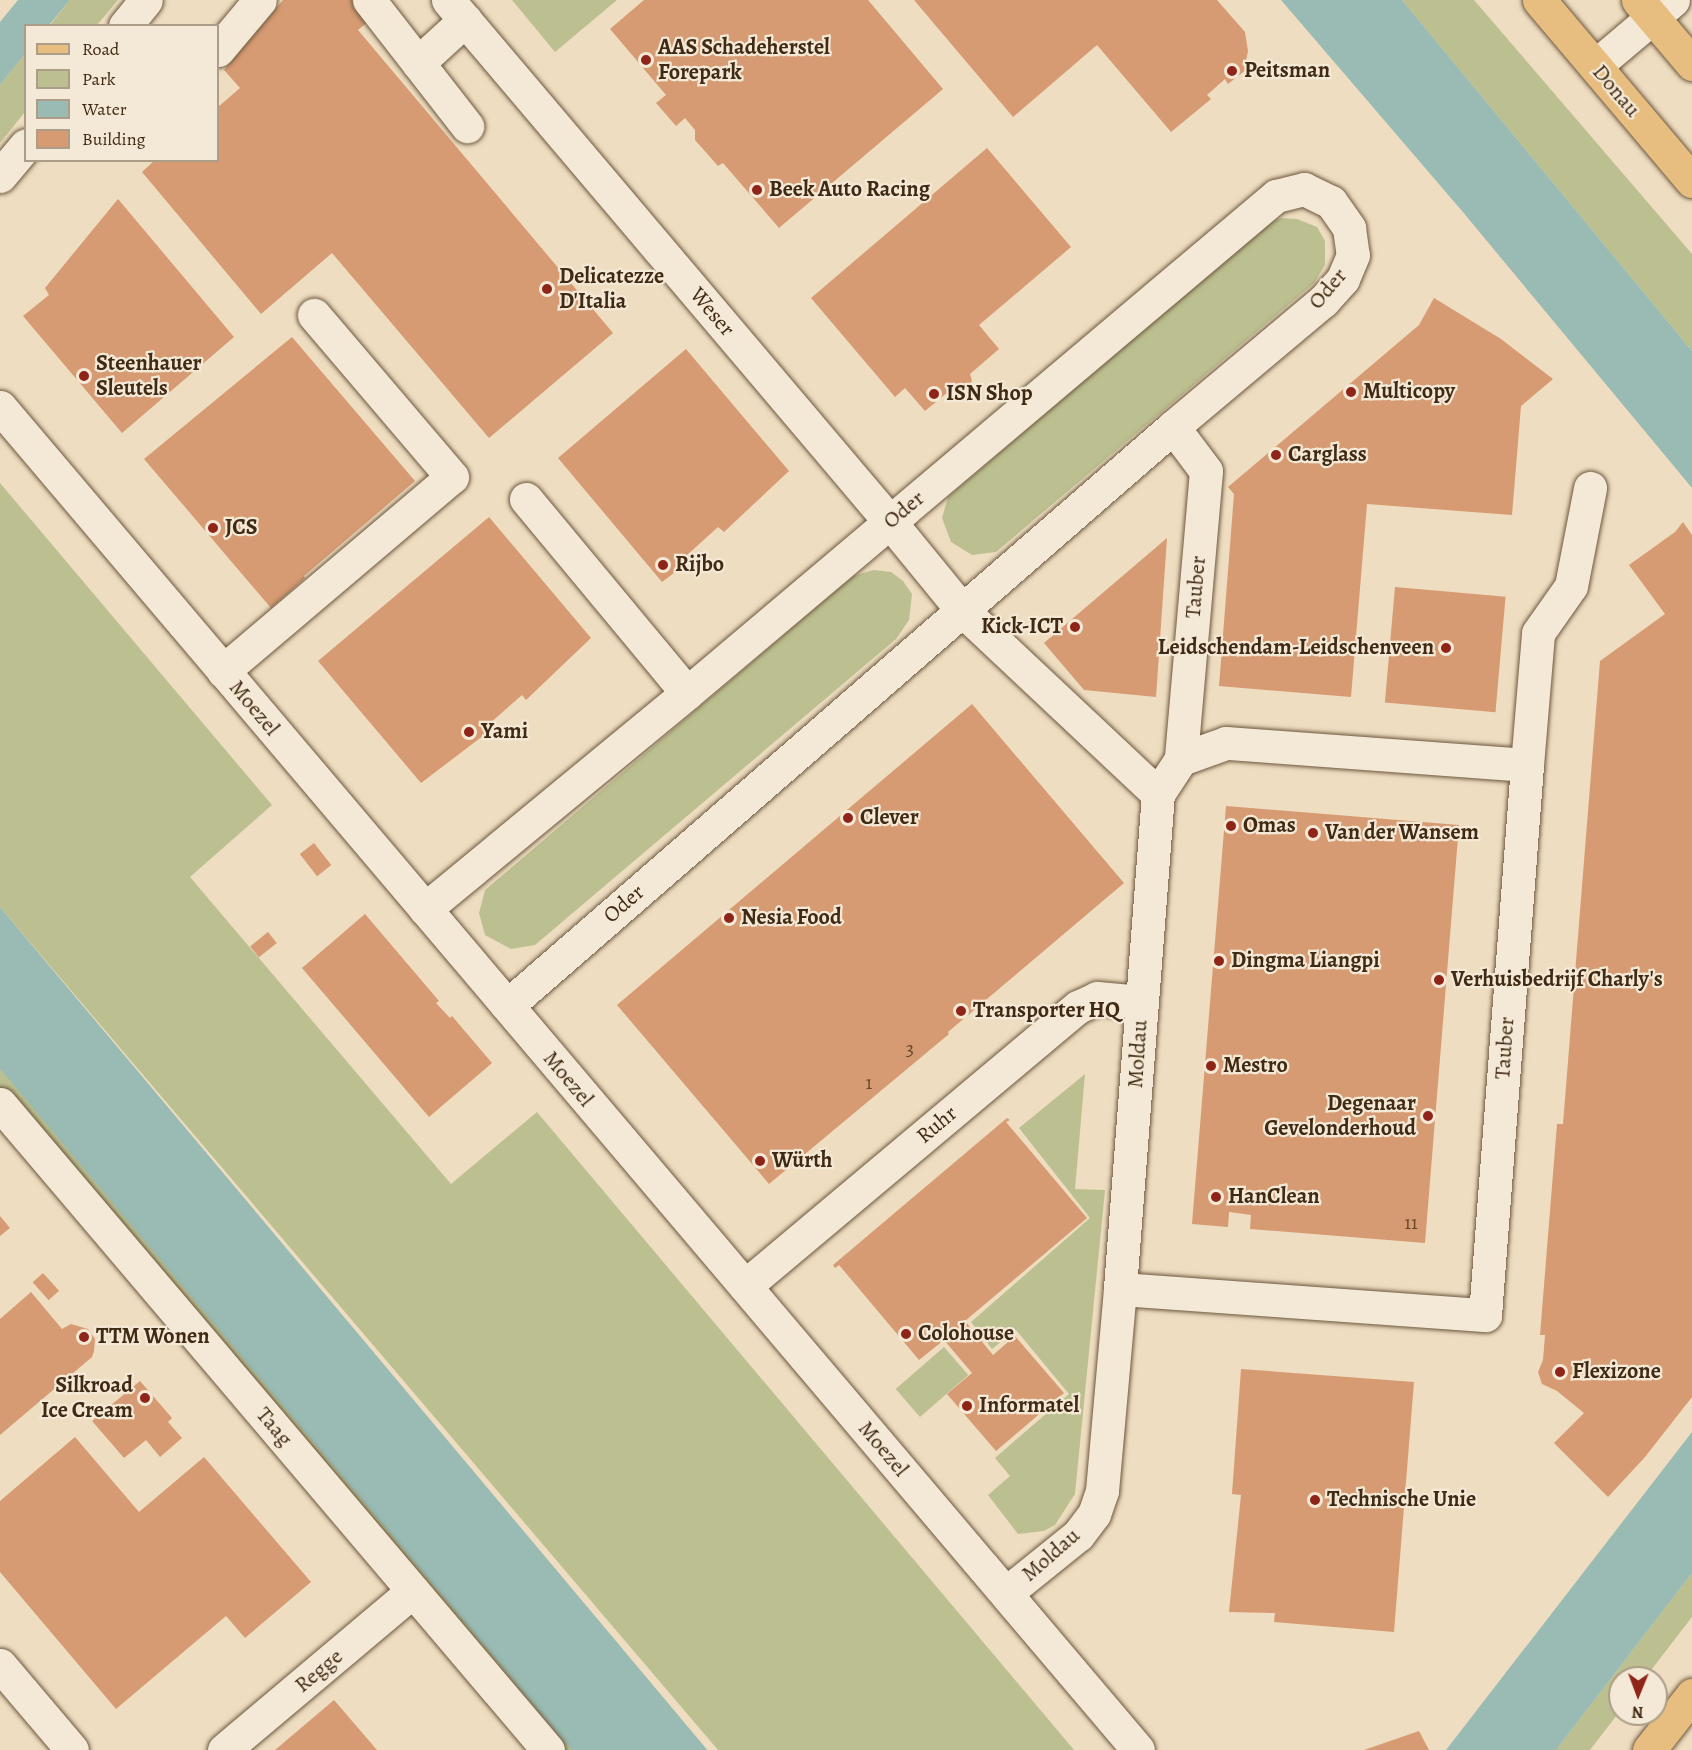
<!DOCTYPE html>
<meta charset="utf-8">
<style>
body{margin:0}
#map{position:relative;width:1692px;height:1750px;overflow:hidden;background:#eeddc0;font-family:Alegreya,serif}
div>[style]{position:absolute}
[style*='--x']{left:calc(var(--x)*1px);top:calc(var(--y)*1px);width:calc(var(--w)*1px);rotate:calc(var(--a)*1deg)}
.green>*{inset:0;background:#bcc090;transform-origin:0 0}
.water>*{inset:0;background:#99bbb3;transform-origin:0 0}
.building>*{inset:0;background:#d69b72;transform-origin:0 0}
.roads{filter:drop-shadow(0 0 2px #6c573e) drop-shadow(0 0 2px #6c573e)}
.minor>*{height:33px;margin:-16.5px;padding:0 16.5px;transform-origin:16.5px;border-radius:16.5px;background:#f4e9d6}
.major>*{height:33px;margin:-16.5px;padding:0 16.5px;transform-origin:16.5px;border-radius:16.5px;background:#e7be80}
.dots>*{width:16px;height:16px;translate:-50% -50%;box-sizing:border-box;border:3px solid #f4e9d6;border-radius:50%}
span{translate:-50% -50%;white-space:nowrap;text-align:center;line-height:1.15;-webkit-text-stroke:4.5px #f4e9d6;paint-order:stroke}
.number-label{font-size:20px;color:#66462b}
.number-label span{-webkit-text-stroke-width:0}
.poi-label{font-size:22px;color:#412a13;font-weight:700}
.left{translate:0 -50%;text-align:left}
.right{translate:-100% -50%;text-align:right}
.street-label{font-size:22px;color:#412a13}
.legend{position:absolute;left:24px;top:24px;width:195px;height:138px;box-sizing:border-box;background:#f4e9d6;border:2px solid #ac9d88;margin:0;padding:8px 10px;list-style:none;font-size:18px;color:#412a13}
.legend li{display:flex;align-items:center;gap:12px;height:30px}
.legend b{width:30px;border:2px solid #ac9d88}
.north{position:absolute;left:1608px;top:1666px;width:60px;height:60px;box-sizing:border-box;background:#f4e9d6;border:2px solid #ac9d88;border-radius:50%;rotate:181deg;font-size:16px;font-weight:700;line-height:24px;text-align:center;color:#412a13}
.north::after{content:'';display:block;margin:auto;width:21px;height:27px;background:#8f2418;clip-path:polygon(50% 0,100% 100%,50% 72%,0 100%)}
</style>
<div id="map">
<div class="green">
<div style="clip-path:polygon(70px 0,118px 0,97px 25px,49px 26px)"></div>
<div style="clip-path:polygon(512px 0,617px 0,555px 52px)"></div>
<div style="clip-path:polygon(1402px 0,1474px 0,1692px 254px,1692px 351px)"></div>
<div style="clip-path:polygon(25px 54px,25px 112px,0 143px,0 85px)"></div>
<div style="clip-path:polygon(1281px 218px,1297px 219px,1317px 227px,1325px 241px,1325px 265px,1314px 283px,996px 552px,972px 555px,951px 542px,942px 518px,948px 497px,1266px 224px)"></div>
<div style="clip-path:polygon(0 483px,272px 805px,190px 877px,451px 1184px,537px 1112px,1074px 1750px,718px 1750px,0 907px)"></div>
<div style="clip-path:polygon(874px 570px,891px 572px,903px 581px,912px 594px,909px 620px,896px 639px,535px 945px,511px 949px,485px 935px,479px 913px,485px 890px,853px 576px)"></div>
<div style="left:0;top:1011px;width:970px;height:62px;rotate:50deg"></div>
<div style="clip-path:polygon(1085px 1074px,1075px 1189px,1105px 1190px,1075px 1494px,1055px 1525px,1044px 1531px,1018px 1534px,988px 1495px,1010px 1476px,995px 1458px,1069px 1394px,1016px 1330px,992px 1349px,971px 1322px,1090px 1218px,1019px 1128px)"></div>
<div style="left:944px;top:1347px;width:37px;height:64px;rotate:49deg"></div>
<div style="clip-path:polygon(1692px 1573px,1692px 1617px,1645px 1678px,1620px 1678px,1620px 1711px,1590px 1750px,1556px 1750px)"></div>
</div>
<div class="water">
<div style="clip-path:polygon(18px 0,70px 0,49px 25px,26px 26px,25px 54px,0 85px,0 22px)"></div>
<div style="clip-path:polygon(1281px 0,1402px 0,1692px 351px,1692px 488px,1462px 211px)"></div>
<div style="left:0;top:907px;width:1107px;height:104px;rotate:50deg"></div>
<div style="clip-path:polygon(1692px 1432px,1692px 1573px,1556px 1750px,1446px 1750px)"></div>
</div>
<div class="building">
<div style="clip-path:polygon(283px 0,353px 0,370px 20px,358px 30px,613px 333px,489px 438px,332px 253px,261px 314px,142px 172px,155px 160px,218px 160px,218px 107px,240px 88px,224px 70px)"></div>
<div style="clip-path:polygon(644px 0,868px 0,943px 89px,779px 228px,723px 163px,718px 166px,695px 140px,695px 130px,685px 118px,676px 126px,656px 103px,666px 95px,610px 29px)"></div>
<div style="clip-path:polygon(914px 0,1217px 0,1245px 32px,1248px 51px,1246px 61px,1242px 64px,1247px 69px,1228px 84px,1225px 79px,1207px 95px,1211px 99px,1171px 132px,1097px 45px,1013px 117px)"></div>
<div style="clip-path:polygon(987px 148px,1071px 247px,979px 325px,999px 349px,970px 374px,972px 381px,967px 390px,958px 391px,954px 387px,925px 411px,905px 388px,895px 397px,811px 298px)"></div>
<div style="clip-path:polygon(118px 199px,234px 337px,122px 433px,23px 316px,49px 295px,45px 288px)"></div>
<div style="clip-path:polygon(1434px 298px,1501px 339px,1553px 379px,1521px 406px,1512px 515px,1367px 504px,1351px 697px,1219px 686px,1234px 494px,1228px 487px,1419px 325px)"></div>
<div style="clip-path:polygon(292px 337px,415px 481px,304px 576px,305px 578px,271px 608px,144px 459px)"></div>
<div style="clip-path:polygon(686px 349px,789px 471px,724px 532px,718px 527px,686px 556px,690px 561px,662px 582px,558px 458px)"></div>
<div style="clip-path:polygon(489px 517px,591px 638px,526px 700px,522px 695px,489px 724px,492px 729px,421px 783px,318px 661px)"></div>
<div style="clip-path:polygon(1683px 522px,1692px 535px,1692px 1397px,1645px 1457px,1608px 1497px,1554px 1443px,1584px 1413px,1557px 1391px,1542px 1384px,1538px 1372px,1543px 1360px,1545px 1335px,1540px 1335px,1557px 1124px,1563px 1124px,1600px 661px,1665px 614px,1629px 565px,1675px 532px)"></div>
<div style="clip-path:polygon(1167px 538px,1156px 697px,1084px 690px,1044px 643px)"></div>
<div style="left:1395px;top:587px;width:111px;height:116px;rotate:5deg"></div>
<div style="clip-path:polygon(972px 704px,1124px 883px,948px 1032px,949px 1034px,769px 1184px,617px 1005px)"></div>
<div style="clip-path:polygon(1226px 806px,1459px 825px,1425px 1243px,1250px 1229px,1251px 1215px,1229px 1212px,1228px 1227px,1192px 1224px)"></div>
<div style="left:314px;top:843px;width:28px;height:18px;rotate:52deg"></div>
<div style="clip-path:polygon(365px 914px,439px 1001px,436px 1003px,450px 1018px,452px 1016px,492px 1063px,429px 1117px,302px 968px)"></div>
<div style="left:268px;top:932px;width:14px;height:23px;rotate:51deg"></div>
<div style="clip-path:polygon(1007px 1118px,1010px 1120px,1006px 1122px,1087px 1218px,965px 1321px,993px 1355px,1015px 1336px,1064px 1393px,996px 1451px,947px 1394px,972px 1373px,944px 1340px,919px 1360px,839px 1265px,835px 1268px,833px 1265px)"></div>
<div style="clip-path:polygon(0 1216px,10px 1228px,0 1236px)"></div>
<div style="left:43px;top:1273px;width:24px;height:14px;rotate:48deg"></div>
<div style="clip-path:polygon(31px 1292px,62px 1329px,71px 1324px,88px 1329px,95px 1339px,94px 1351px,92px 1357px,0 1435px,0 1319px)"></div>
<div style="clip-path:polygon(1241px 1369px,1414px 1382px,1394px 1632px,1274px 1622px,1275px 1613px,1229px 1612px,1241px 1495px,1232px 1494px)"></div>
<div style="clip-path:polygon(140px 1381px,172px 1418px,168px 1422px,182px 1438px,160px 1457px,146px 1440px,124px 1458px,92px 1421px)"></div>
<div style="clip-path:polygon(75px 1437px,139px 1512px,204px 1457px,311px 1582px,245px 1638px,226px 1616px,116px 1709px,0 1572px,0 1501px)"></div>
<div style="clip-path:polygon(334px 1700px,377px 1750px,275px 1750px)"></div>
<div style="clip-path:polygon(1419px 1731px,1429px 1750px,1364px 1750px)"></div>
</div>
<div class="roads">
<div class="minor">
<div style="--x:369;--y:0;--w:160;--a:52.1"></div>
<div style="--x:448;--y:0;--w:684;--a:49.74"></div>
<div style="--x:890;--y:522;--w:114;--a:50.7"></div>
<div style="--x:962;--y:610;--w:269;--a:43.2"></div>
<div style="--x:1158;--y:794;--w:496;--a:94.4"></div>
<div style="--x:1120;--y:1289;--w:203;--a:95.1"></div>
<div style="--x:1102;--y:1491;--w:24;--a:109"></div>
<div style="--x:1094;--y:1514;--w:26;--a:127"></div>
<div style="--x:1078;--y:1535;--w:92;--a:141.1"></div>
<div style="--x:125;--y:26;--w:33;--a:-51"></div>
<div style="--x:218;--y:50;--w:65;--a:-50"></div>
<div style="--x:418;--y:63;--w:64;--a:-42.5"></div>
<div style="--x:1595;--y:66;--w:102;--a:-40.2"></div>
<div style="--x:0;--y:176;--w:40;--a:-50"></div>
<div style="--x:0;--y:407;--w:1760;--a:49.72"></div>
<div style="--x:1173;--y:427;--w:55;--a:53.1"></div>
<div style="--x:1206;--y:471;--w:289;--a:95"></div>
<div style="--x:526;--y:499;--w:252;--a:50.3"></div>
<div style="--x:223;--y:671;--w:300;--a:-40.3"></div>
<div style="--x:452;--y:477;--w:213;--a:-130.4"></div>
<div style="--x:1527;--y:765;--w:132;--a:-85.2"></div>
<div style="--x:1538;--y:633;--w:57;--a:-54.9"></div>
<div style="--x:1571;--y:586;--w:100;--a:-79"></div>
<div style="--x:425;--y:909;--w:340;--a:-39.5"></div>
<div style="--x:687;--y:693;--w:771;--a:-40.16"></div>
<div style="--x:1276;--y:196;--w:29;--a:-14"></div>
<div style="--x:1304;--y:189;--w:30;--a:26"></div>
<div style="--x:1331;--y:202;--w:32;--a:55"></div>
<div style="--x:1349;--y:228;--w:27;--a:82"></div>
<div style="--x:1353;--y:255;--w:26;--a:113"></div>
<div style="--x:1343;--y:279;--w:30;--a:132"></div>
<div style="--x:1323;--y:301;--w:196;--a:140"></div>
<div style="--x:1173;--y:427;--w:882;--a:139"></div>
<div style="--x:0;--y:1104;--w:847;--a:49.69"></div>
<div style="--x:745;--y:1286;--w:434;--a:-40"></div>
<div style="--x:1078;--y:1007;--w:21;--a:-25"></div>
<div style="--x:1097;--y:998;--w:45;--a:5.1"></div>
<div style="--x:1120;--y:1289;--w:366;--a:4.1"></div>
<div style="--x:1485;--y:1315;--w:552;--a:-85.63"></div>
<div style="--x:1527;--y:765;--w:302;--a:-175.8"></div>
<div style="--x:1226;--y:743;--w:48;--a:160.4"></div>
<div style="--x:1181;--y:759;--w:42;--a:123.3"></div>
<div style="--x:0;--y:1665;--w:111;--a:49.7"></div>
<div style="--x:224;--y:1750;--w:247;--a:-40.1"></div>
</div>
<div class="major">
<div style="--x:1539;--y:0;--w:237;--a:49.8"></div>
<div style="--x:1638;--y:0;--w:84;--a:49.8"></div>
<div style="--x:1649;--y:1750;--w:70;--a:-52"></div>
</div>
</div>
<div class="dots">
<div style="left:646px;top:60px;background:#8f2418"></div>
<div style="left:1232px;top:71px;background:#8f2418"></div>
<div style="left:757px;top:190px;background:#8f2418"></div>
<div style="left:547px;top:289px;background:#8f2418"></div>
<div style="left:84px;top:376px;background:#8f2418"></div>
<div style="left:1351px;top:392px;background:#8f2418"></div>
<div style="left:934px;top:394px;background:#8f2418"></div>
<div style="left:1276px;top:455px;background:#8f2418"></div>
<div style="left:213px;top:528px;background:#8f2418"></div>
<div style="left:663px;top:565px;background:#8f2418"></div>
<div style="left:1075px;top:627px;background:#8f2418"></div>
<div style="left:1446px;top:648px;background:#8f2418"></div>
<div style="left:469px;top:732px;background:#8f2418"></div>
<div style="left:848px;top:818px;background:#8f2418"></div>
<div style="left:1231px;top:826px;background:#8f2418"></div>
<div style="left:1313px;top:833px;background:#8f2418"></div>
<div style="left:729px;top:918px;background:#8f2418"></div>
<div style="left:1219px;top:961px;background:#8f2418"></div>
<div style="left:1439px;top:980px;background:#8f2418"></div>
<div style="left:961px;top:1011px;background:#8f2418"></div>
<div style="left:1211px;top:1066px;background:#8f2418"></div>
<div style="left:1428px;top:1116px;background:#8f2418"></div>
<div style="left:760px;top:1161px;background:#8f2418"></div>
<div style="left:1216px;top:1197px;background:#8f2418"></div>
<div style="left:906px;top:1334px;background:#8f2418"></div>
<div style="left:84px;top:1337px;background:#8f2418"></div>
<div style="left:1560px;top:1372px;background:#8f2418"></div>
<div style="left:145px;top:1398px;background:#8f2418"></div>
<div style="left:967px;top:1406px;background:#8f2418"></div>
<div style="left:1315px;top:1500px;background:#8f2418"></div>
</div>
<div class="number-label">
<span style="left:910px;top:1048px">3</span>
<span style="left:869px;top:1082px">1</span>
<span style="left:1411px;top:1222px">11</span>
</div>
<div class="poi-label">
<span class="left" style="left:658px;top:60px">AAS Schadeherstel<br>Forepark</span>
<span class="left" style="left:1244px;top:71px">Peitsman</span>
<span class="left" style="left:769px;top:190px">Beek Auto Racing</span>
<span class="left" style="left:559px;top:289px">Delicatezze<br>D'Italia</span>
<span class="left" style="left:96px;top:376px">Steenhauer<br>Sleutels</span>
<span class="left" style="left:1363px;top:392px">Multicopy</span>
<span class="left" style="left:946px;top:394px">ISN Shop</span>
<span class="left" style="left:1288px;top:455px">Carglass</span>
<span class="left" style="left:225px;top:528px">JCS</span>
<span class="left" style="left:675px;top:565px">Rijbo</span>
<span class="right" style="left:1063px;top:627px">Kick-ICT</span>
<span class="right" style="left:1434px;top:648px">Leidschendam-Leidschenveen</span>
<span class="left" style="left:481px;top:732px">Yami</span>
<span class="left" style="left:860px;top:818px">Clever</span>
<span class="left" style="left:1243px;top:826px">Omas</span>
<span class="left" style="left:1325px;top:833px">Van der Wansem</span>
<span class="left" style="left:741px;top:918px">Nesia Food</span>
<span class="left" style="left:1231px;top:961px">Dingma Liangpi</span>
<span class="left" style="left:1451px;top:980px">Verhuisbedrijf Charly's</span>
<span class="left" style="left:973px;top:1011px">Transporter HQ</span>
<span class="left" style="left:1223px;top:1066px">Mestro</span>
<span class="right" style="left:1416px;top:1116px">Degenaar<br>Gevelonderhoud</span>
<span class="left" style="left:772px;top:1161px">Würth</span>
<span class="left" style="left:1228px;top:1197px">HanClean</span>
<span class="left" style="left:918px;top:1334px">Colohouse</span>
<span class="left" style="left:96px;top:1337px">TTM Wonen</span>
<span class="left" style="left:1572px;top:1372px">Flexizone</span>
<span class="right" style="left:133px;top:1398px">Silkroad<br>Ice Cream</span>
<span class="left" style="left:979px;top:1406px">Informatel</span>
<span class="left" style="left:1327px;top:1500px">Technische Unie</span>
</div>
<div class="street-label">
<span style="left:1616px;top:91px;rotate:50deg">Donau</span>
<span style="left:1328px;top:289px;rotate:-50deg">Oder</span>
<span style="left:712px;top:312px;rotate:50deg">Weser</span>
<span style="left:904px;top:510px;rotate:-40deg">Oder</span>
<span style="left:1196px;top:587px;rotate:-85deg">Tauber</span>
<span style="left:254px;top:708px;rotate:50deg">Moezel</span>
<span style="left:624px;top:904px;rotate:-41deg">Oder</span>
<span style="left:1505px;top:1048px;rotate:-86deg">Tauber</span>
<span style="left:1138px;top:1054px;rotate:-86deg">Moldau</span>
<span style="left:568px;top:1079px;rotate:50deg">Moezel</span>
<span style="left:937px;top:1125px;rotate:-40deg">Ruhr</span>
<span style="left:274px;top:1427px;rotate:50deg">Taag</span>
<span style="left:883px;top:1449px;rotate:50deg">Moezel</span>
<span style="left:1051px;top:1555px;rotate:-41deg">Moldau</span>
<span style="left:319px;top:1671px;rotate:-40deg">Regge</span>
</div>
<ul class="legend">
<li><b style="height:8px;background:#e7be80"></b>Road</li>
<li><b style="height:16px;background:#bcc090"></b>Park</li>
<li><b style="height:16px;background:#99bbb3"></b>Water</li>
<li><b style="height:16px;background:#d69b72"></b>Building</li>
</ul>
<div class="north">N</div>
</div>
